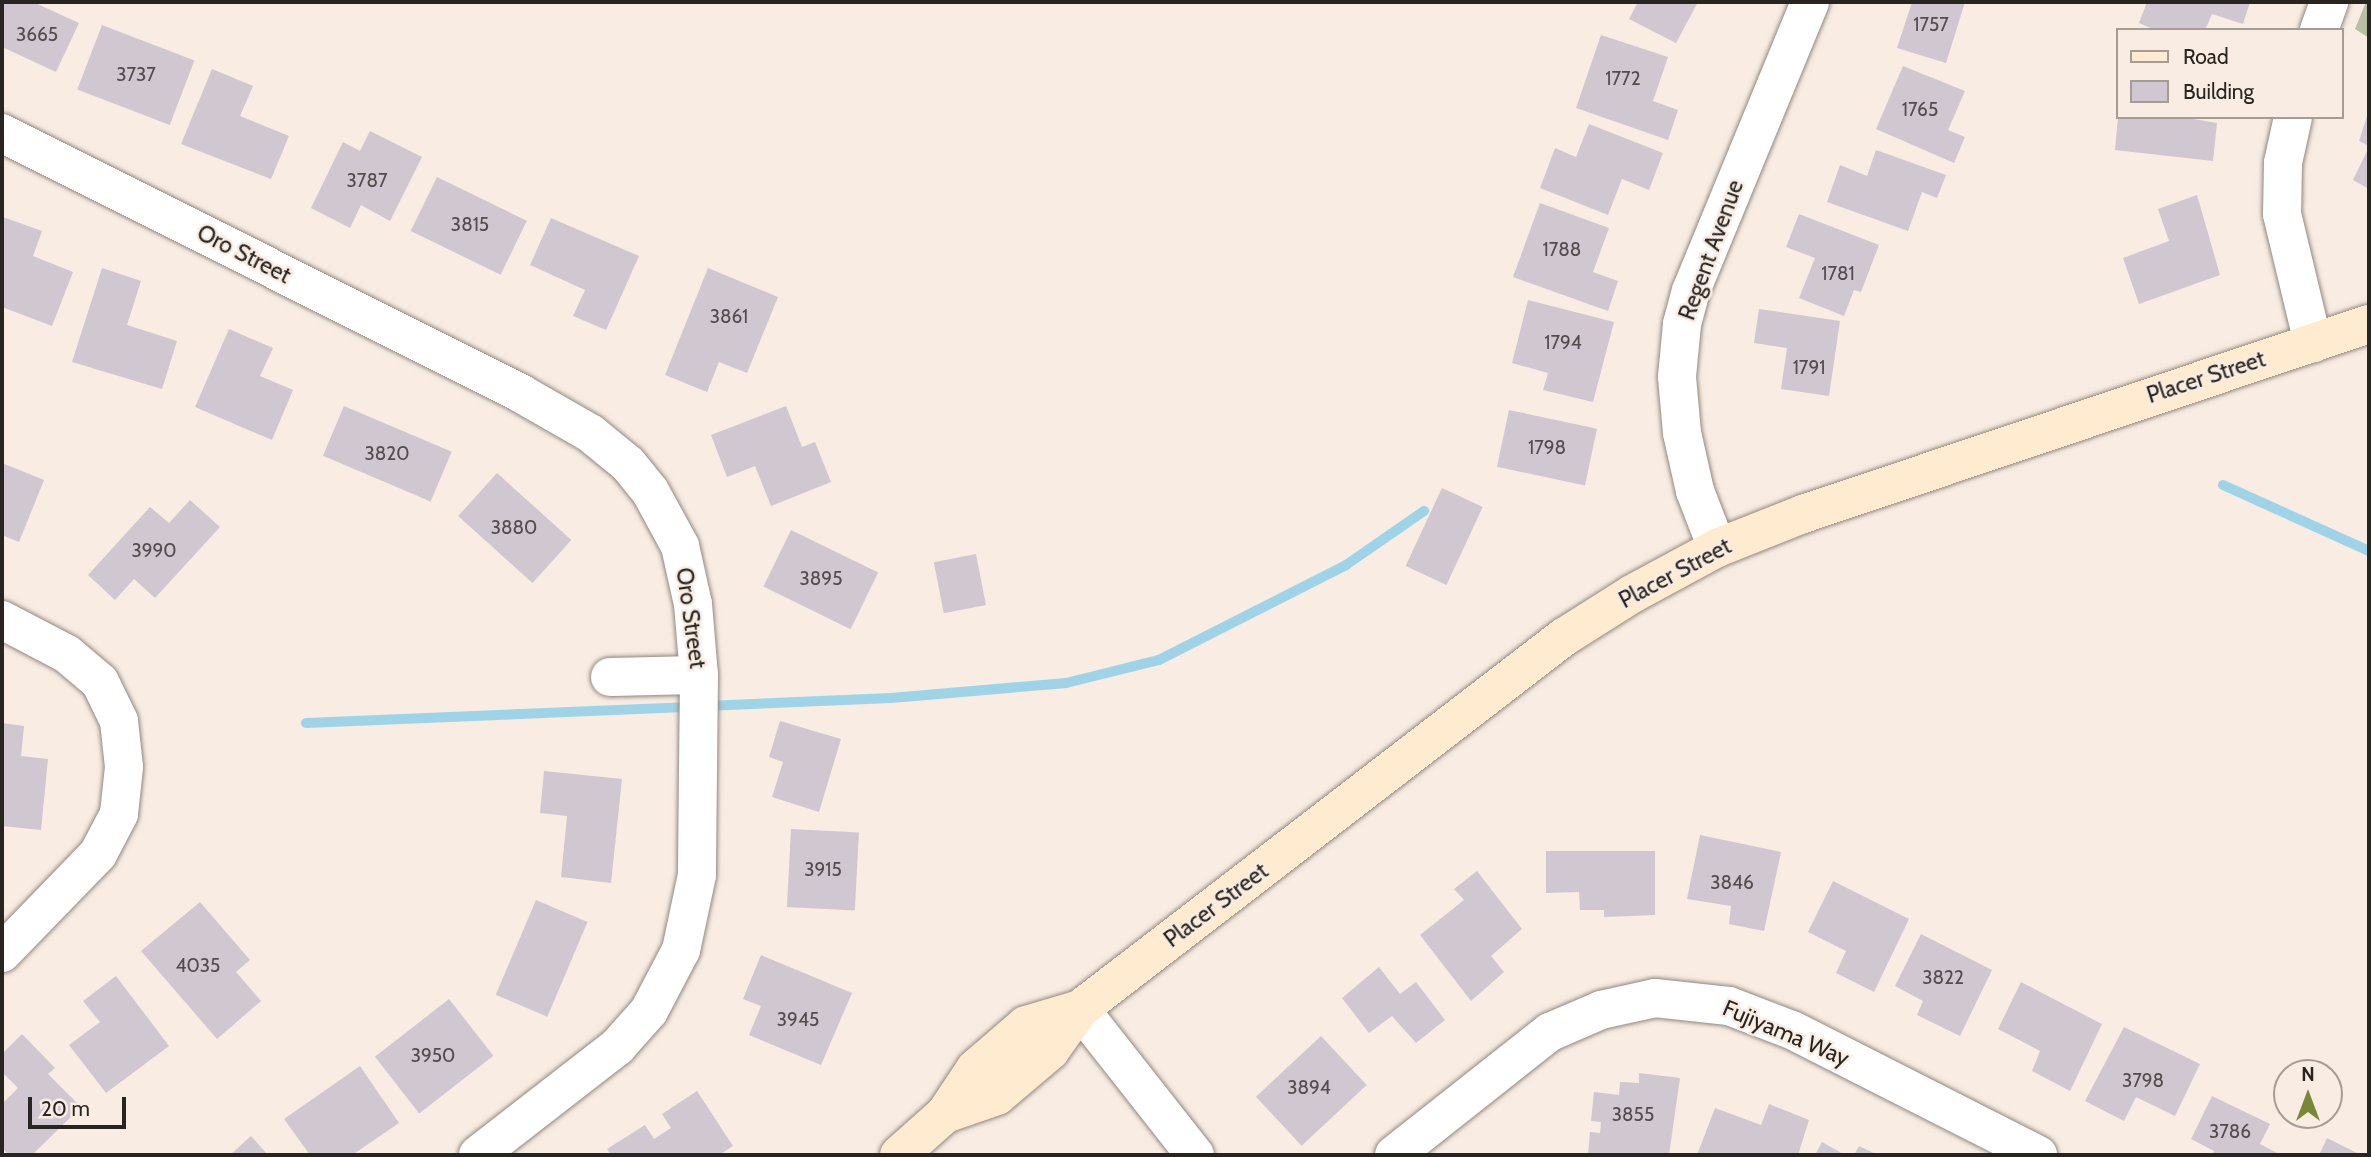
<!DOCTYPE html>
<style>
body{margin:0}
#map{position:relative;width:2371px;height:1157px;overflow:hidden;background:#f8ece3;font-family:Cabin,sans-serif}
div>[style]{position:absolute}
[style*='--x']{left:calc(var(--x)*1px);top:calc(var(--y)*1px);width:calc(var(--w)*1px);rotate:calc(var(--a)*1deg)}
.green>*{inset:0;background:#b9bfa4}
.stream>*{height:10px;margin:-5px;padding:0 5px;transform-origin:5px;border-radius:5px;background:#9fd4e8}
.building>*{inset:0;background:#d1c7d1;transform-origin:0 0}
.roads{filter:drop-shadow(0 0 2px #92887f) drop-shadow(0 0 2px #92887f)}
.minor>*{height:38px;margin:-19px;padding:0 19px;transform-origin:19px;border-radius:19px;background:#fff}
.secondary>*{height:38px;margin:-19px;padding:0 19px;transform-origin:19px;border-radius:19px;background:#feebd0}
span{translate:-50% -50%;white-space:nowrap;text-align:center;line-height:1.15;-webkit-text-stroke:5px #f8ece3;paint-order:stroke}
.number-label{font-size:19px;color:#524d4c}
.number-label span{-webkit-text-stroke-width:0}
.street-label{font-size:23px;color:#282420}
.frame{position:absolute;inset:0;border:4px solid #282420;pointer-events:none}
.legend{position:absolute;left:2116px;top:28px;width:228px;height:91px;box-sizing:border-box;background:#f8ece3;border:2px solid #a59c95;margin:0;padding:9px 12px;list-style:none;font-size:21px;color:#282420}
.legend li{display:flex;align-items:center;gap:14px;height:35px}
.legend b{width:35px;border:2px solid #a59c95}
.north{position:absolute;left:2273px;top:1059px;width:70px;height:70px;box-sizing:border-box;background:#f8ece3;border:2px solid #a59c95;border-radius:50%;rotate:0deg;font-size:19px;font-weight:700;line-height:28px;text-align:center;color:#282420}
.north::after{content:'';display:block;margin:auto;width:24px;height:32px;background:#798837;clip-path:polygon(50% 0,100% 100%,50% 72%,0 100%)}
.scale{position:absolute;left:28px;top:1097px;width:98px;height:32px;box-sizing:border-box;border:4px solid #282420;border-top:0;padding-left:9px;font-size:21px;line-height:24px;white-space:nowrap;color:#282420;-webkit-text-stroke:5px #f8ece3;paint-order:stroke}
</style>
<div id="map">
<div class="green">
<div style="clip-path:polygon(2366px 2px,2369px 2px,2369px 38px,2355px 29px)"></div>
</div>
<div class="stream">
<div style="--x:2223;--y:485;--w:160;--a:24.3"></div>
<div style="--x:706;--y:706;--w:185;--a:-2.5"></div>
<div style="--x:891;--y:698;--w:176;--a:-4.9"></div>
<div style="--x:1066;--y:683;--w:96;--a:-13.9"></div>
<div style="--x:1159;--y:660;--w:210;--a:-26.9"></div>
<div style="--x:1346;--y:565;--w:95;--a:-34.7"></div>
<div style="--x:306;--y:723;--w:385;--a:-2.4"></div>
</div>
<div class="building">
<div style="clip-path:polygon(2px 2px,33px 2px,79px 23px,56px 72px,2px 47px)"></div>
<div style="clip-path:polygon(1638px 2px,1698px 2px,1676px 43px,1629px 19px)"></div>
<div style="clip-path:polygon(1912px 2px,1965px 2px,1946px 63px,1897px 48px)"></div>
<div style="clip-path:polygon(2147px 2px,2250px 2px,2243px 24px,2212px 14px,2205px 30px,2155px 30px,2139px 23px)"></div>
<div style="left:102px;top:25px;width:99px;height:69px;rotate:21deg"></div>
<div style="clip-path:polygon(1601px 35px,1668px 57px,1653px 101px,1678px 110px,1668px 140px,1576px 108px)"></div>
<div style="clip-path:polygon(1903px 66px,1965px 91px,1948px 130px,1965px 137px,1954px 163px,1876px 129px)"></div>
<div style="clip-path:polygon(212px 69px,253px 86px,240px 116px,289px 136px,271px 179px,181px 144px)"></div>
<div style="clip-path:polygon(2369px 110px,2369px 146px,2359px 141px)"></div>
<div style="clip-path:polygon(2118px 117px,2182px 117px,2217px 123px,2213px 161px,2115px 150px)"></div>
<div style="clip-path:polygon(1589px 124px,1663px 153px,1649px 190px,1622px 179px,1608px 215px,1540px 188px,1555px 148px,1576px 157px)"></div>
<div style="clip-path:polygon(370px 131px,422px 157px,390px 221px,361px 205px,350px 228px,311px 208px,343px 142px,360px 151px)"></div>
<div style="clip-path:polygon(2369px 147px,2369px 189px,2353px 180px)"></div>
<div style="clip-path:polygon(1876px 150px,1946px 175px,1937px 198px,1922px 192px,1908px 231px,1827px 202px,1840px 165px,1867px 176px)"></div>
<div style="left:437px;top:177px;width:100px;height:60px;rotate:26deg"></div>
<div style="clip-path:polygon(2197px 195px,2220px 275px,2139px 304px,2123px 258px,2169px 241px,2158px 209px)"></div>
<div style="clip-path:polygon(1540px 203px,1609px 228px,1593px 272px,1618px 281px,1608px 311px,1513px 277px)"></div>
<div style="clip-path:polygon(1799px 214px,1879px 245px,1861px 292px,1854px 290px,1844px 316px,1799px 298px,1815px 258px,1786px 247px)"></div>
<div style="clip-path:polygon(3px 217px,42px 231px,33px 256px,73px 272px,52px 326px,2px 307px)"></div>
<div style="clip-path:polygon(551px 218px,639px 256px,606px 330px,573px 316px,585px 290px,530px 265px)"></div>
<div style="clip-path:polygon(102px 268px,141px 281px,127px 325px,177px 341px,162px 389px,72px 362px)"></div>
<div style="clip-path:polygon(708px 268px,778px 297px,747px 373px,719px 362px,707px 392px,665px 375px)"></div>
<div style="clip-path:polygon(1528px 300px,1614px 322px,1593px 402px,1543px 390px,1548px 373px,1512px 363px)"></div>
<div style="clip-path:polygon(1759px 309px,1840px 321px,1829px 396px,1781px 389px,1787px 348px,1754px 343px)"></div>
<div style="clip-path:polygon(229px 329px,273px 348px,260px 376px,293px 390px,272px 440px,195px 407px)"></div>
<div style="left:344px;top:406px;width:117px;height:54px;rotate:23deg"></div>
<div style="clip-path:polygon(786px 406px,802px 447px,815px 442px,831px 482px,771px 506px,755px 466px,727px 477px,711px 435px)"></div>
<div style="left:1509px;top:410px;width:90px;height:58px;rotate:12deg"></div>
<div style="clip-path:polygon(2px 463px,44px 480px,19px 542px,2px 535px)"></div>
<div style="left:497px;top:473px;width:100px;height:58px;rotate:42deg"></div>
<div style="left:1442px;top:488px;width:45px;height:86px;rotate:25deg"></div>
<div style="clip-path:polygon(190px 500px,220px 527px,155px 598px,134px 579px,115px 600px,88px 575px,150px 507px,169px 523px)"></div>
<div style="left:791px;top:530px;width:97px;height:63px;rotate:26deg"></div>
<div style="left:976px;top:554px;width:52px;height:43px;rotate:79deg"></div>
<div style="clip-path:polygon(780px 721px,841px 739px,819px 812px,772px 797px,783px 762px,769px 757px)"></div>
<div style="clip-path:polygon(2px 723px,24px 726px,21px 756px,48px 759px,41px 830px,2px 826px)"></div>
<div style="clip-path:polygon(544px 771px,622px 779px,611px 883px,561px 877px,567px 816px,540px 813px)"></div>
<div style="left:791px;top:829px;width:68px;height:78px;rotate:3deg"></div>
<div style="clip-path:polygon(1700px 835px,1781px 852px,1764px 931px,1729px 924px,1731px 906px,1687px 899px)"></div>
<div style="clip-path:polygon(1546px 851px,1655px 851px,1655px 915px,1604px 917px,1604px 910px,1580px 910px,1579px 892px,1546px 893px)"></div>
<div style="clip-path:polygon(1477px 871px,1522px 929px,1491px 956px,1504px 972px,1471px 1001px,1420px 935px,1464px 900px,1454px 889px)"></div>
<div style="clip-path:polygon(1833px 881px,1909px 919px,1874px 992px,1836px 973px,1846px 951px,1808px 932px)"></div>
<div style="left:536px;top:900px;width:56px;height:103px;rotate:23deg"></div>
<div style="clip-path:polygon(200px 902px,250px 960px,236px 972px,261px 1001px,217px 1039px,141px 951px)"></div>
<div style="clip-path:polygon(1921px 934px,1992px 970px,1960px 1036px,1917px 1015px,1923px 1001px,1895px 986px)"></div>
<div style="clip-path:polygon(761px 955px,852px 993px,821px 1065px,749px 1035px,761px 1006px,743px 999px)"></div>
<div style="clip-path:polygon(1379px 967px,1400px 994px,1416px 982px,1445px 1020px,1416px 1043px,1392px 1016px,1369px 1033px,1342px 998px)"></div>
<div style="clip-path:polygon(116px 976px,169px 1046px,106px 1093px,69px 1045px,100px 1022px,83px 1001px)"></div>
<div style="clip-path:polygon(2021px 982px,2102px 1024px,2070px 1091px,2032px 1071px,2040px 1051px,1998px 1029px)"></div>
<div style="left:449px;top:999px;width:72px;height:94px;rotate:52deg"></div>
<div style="clip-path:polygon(2124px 1027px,2200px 1064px,2175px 1116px,2136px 1097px,2124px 1121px,2085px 1101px)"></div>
<div style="clip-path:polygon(22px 1034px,55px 1068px,48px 1074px,81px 1107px,32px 1155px,9px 1155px,2px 1148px,2px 1104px,18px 1088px,2px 1072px,2px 1054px)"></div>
<div style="left:1321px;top:1036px;width:67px;height:89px;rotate:47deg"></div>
<div style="clip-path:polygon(360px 1066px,399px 1123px,352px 1155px,310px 1155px,284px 1119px)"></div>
<div style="clip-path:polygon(1639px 1073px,1680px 1078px,1669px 1155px,1588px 1155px,1590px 1132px,1600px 1133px,1601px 1122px,1591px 1121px,1594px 1092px,1619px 1095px,1620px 1082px,1639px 1083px)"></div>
<div style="clip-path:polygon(697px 1091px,733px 1146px,719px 1155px,611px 1155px,607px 1149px,645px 1125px,654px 1139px,671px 1128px,662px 1114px)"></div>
<div style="clip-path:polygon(2212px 1096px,2270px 1124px,2260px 1144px,2281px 1155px,2212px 1155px,2214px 1151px,2191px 1139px)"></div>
<div style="clip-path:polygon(1769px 1104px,1809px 1120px,1798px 1155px,1697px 1155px,1715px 1108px,1761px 1125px)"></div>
<div style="clip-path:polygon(251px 1136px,268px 1155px,230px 1155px)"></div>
<div style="clip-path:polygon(2327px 1138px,2361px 1155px,2319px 1155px)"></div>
<div style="clip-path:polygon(1822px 1142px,1845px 1155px,1815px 1155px)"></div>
<div style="clip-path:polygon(1859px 1146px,1878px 1155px,1854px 1155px)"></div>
</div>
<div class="roads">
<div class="minor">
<div style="--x:2319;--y:30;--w:30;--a:-70"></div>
<div style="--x:2293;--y:117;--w:47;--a:102.3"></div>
<div style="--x:2283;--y:163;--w:51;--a:91.1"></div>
<div style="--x:2282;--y:214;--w:133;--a:76.5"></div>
<div style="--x:2;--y:133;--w:580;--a:26.65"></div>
<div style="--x:520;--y:393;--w:81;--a:29.7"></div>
<div style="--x:590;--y:433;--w:49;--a:39.2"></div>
<div style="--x:628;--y:464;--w:35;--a:51"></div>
<div style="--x:650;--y:491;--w:63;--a:61.4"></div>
<div style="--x:680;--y:546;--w:59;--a:77.4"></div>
<div style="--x:693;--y:604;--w:71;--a:85.2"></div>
<div style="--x:699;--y:675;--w:200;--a:90.6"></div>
<div style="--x:697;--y:875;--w:77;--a:102"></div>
<div style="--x:681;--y:950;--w:69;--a:117.7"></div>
<div style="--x:649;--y:1011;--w:48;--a:131.6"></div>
<div style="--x:617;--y:1047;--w:176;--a:142.2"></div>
<div style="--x:1717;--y:548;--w:61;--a:-111.1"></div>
<div style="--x:1695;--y:491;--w:59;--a:-102.6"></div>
<div style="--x:1682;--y:433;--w:56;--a:-95.1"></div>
<div style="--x:1677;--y:377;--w:53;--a:-84.6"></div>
<div style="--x:1682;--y:324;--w:34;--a:-75"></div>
<div style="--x:1691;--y:291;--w:313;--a:-67.6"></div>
<div style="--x:2;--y:620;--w:73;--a:27.6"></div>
<div style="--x:67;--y:654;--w:43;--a:40.3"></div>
<div style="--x:100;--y:682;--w:43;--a:64"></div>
<div style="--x:119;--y:721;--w:46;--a:83.8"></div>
<div style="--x:124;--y:767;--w:47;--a:96.1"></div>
<div style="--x:119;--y:814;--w:45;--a:117.7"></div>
<div style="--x:98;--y:854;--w:138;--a:134.1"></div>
<div style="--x:610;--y:677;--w:89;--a:-1.3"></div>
<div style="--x:1080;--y:1009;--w:186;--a:51.8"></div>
<div style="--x:1394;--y:1155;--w:199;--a:-38.3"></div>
<div style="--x:1550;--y:1032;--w:56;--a:-23.3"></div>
<div style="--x:1601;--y:1010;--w:55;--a:-12.5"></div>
<div style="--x:1655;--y:998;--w:74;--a:6.2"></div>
<div style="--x:1729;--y:1006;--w:67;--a:20.9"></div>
<div style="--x:1792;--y:1030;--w:276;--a:26.9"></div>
</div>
<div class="secondary">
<div style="--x:945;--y:1114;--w:55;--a:-19.1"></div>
<div style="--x:997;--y:1096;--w:70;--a:-40.3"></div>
<div style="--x:1050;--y:1051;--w:52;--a:-54.5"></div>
<div style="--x:1080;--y:1009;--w:610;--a:-37.55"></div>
<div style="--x:1564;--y:637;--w:80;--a:-32.3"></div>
<div style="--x:1632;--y:594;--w:97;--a:-28.4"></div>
<div style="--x:1717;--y:548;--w:92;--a:-21.6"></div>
<div style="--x:1803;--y:514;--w:597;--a:-18.56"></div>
<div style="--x:899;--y:1155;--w:62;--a:-41.7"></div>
<div style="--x:945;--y:1114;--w:54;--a:-56.3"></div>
<div style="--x:975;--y:1069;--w:67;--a:-40.8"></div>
<div style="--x:1026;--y:1025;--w:56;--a:-16.5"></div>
</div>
</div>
<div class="number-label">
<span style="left:1931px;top:25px">1757</span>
<span style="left:37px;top:35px">3665</span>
<span style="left:136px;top:75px">3737</span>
<span style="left:1623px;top:79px">1772</span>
<span style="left:1920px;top:110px">1765</span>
<span style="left:367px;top:181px">3787</span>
<span style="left:470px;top:225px">3815</span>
<span style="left:1562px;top:250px">1788</span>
<span style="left:1838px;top:274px">1781</span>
<span style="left:729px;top:317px">3861</span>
<span style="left:1563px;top:343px">1794</span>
<span style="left:1809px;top:368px">1791</span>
<span style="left:1547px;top:448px">1798</span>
<span style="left:387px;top:454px">3820</span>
<span style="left:514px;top:528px">3880</span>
<span style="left:154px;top:551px">3990</span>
<span style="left:821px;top:579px">3895</span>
<span style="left:823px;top:870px">3915</span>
<span style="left:1732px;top:883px">3846</span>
<span style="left:198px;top:966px">4035</span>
<span style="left:1943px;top:978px">3822</span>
<span style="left:798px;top:1020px">3945</span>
<span style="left:433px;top:1056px">3950</span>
<span style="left:2143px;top:1081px">3798</span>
<span style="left:1309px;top:1088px">3894</span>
<span style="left:1633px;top:1115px">3855</span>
<span style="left:2230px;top:1132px">3786</span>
</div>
<div class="street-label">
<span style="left:1711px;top:250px;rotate:-70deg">Regent Avenue</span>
<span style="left:244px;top:254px;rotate:27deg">Oro Street</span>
<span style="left:2206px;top:377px;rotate:-18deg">Placer Street</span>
<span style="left:1675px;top:573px;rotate:-28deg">Placer Street</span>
<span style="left:691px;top:618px;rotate:82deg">Oro Street</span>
<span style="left:1216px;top:905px;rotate:-37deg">Placer Street</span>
<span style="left:1786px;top:1033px;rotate:23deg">Fujiyama Way</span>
</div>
<div class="frame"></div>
<ul class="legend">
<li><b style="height:9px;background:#feebd0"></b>Road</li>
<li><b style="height:19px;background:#d1c7d1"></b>Building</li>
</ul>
<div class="north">N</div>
<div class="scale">20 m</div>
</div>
